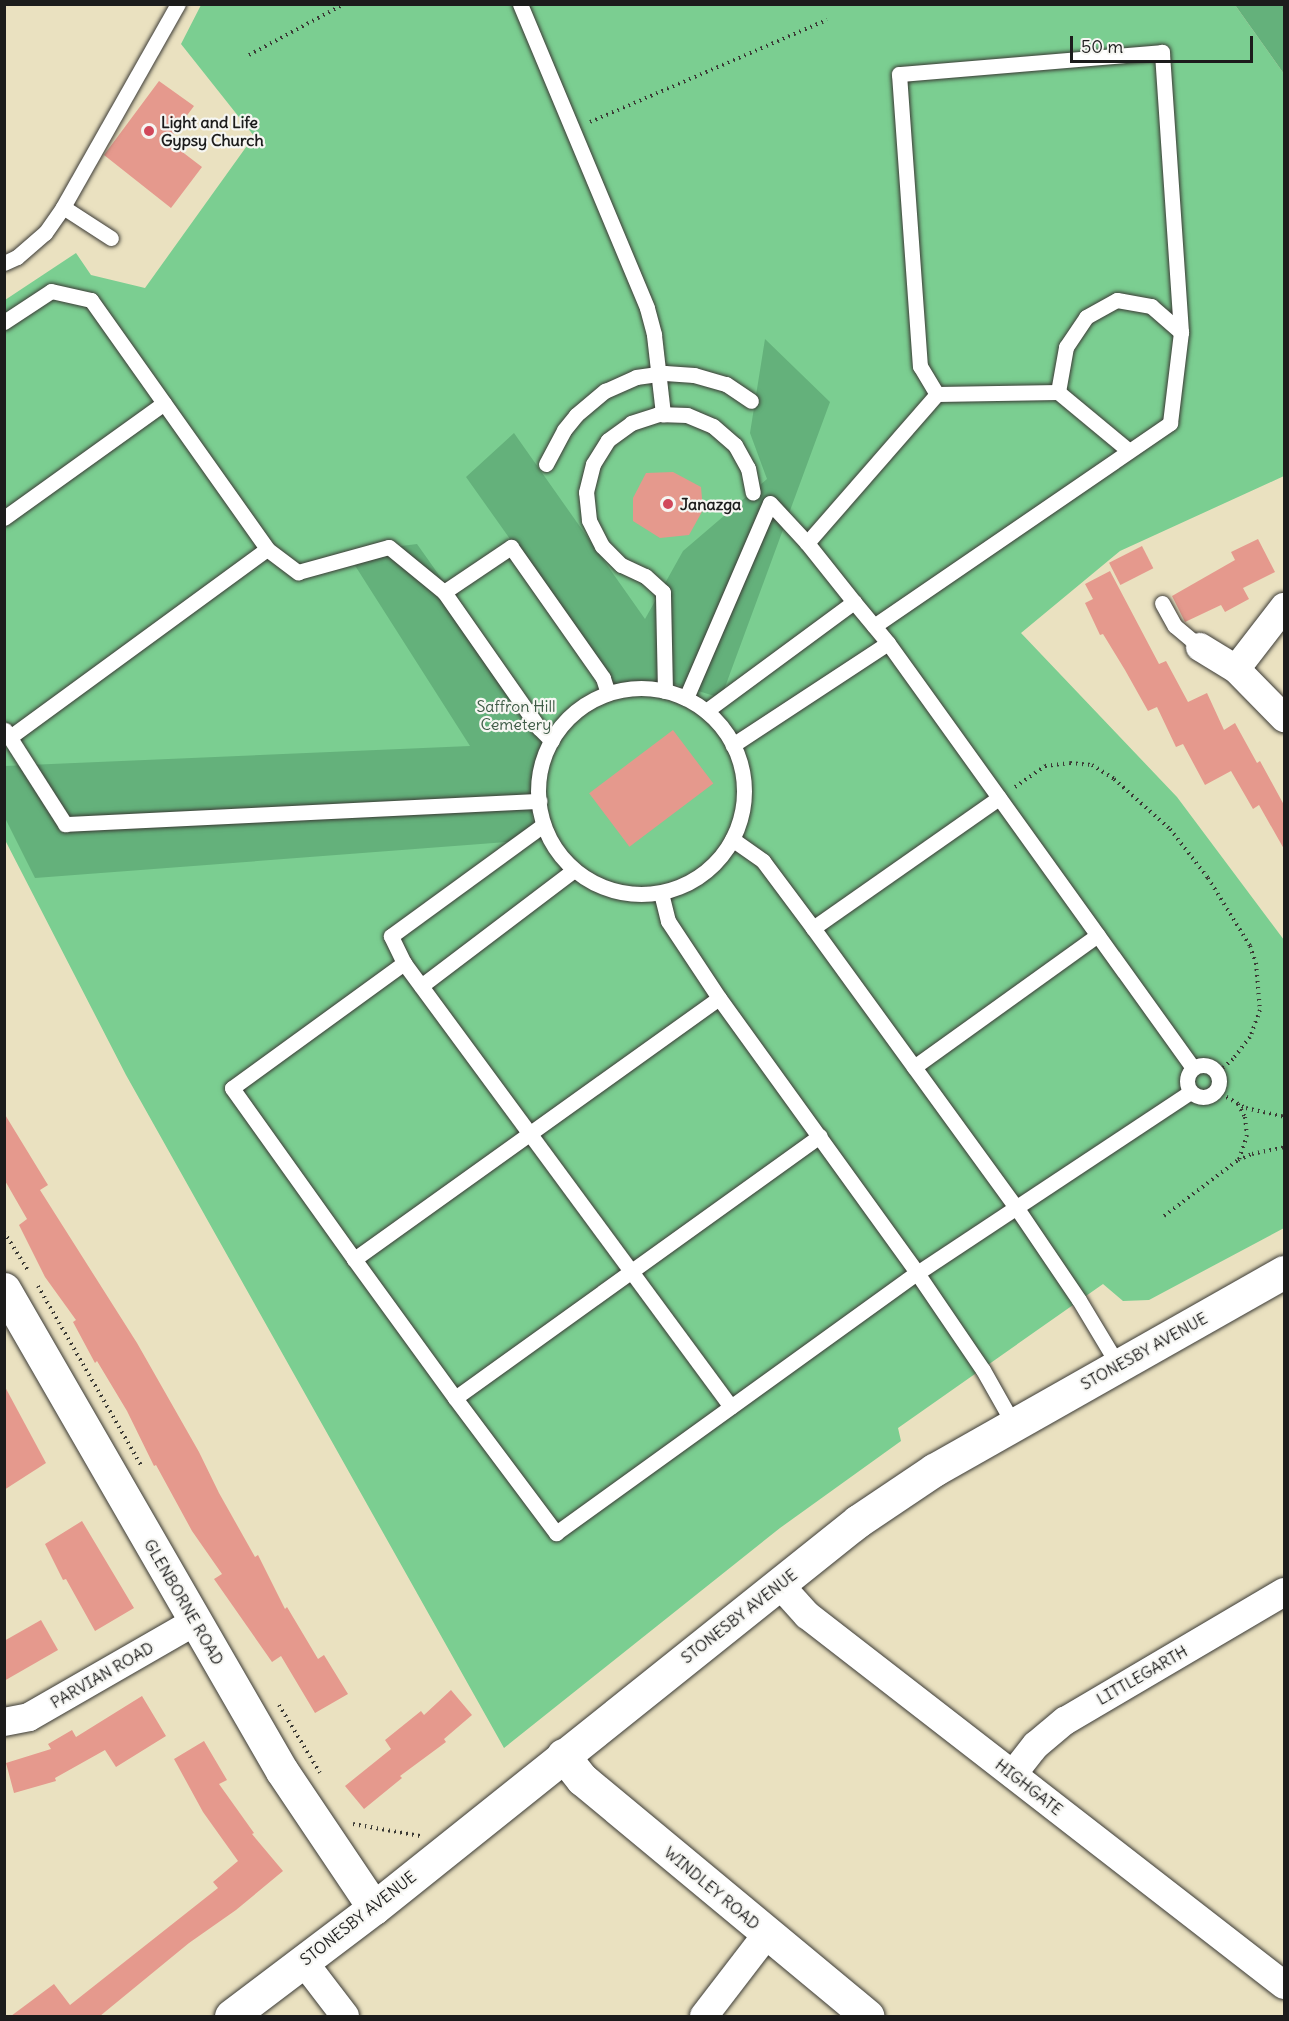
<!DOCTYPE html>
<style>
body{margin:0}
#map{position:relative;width:1289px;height:2021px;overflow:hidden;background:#eae1c0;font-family:Delius,sans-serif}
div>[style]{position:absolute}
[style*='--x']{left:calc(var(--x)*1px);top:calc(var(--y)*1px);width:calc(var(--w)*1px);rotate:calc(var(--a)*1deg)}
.green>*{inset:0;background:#7bce91}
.forest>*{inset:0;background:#64b17b}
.building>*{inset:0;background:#e5998d;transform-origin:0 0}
.path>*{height:4px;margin-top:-2px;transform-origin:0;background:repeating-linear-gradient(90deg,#3b3a35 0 1.5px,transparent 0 6px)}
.roads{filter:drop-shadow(0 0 2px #3b3a35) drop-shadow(0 0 2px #3b3a35)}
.lane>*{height:15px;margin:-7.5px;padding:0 7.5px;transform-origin:7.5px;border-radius:7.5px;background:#fff}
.lane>.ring{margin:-7.5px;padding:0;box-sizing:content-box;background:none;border:15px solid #fff;border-radius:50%}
.street>*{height:28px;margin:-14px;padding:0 14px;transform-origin:14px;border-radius:14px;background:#fff}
.secondary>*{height:33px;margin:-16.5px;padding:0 16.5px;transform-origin:16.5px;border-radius:16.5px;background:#fff}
.dots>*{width:16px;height:16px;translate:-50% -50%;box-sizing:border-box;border:3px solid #f6f6f2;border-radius:50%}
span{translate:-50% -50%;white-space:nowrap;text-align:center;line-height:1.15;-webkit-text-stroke:4.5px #f6f6f2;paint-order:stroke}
.poi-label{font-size:16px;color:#1c1c1c;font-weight:700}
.left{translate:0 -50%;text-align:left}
.park-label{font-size:16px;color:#3d5a45}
.street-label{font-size:16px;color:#1c1c1c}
.frame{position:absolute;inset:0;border:6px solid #1c1c1c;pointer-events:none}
.scale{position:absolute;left:1070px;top:36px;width:183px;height:27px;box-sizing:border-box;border:3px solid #1c1c1c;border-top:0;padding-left:8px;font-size:18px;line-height:21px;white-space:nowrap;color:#1c1c1c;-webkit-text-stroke:4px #f6f6f2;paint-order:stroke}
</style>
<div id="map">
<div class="green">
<div style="clip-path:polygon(201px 5px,1235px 5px,1284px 74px,1284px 476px,1120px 551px,1021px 633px,1177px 797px,1284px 940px,1284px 1228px,1149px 1300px,1123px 1301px,1103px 1284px,898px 1428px,901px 1441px,780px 1528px,504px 1748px,126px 1075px,5px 840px,5px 300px,76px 253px,91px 275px,145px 288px,254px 136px,181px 44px)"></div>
</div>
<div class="forest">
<div style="clip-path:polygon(1235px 5px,1284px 5px,1284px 74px)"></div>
<div style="clip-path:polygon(765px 339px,830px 402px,721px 698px,672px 683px,645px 683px,620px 694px,466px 477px,514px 433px,645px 619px,683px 551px,767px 479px,750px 433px)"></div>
<div style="clip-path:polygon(417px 544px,548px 729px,536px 762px,531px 798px,534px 840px,35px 878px,5px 818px,5px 766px,470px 746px,347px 553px)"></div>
</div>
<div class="building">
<div style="clip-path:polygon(159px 81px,194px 106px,168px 141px,202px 167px,171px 208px,104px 155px)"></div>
<div style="clip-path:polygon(673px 472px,701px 487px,703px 510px,689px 535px,660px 538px,633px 521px,633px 498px,646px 473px)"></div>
<div style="clip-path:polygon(1258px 539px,1275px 572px,1243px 588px,1249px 599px,1225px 612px,1221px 605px,1185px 622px,1172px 596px,1235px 560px,1231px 552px)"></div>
<div style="left:1142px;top:546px;width:25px;height:37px;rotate:63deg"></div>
<div style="clip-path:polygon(1110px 571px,1159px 664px,1166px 661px,1188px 702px,1207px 693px,1224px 730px,1235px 723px,1257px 763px,1260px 761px,1284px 805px,1284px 849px,1259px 805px,1253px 809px,1231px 771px,1205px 785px,1183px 744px,1176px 747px,1157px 707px,1148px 711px,1125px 670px,1103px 634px,1100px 635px,1085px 603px,1093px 599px,1085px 584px)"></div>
<div style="left:673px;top:730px;width:67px;height:105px;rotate:53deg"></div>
<div style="clip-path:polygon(4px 1113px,48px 1185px,40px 1190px,137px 1343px,199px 1452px,219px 1493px,255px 1557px,258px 1555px,285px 1609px,287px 1607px,318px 1659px,324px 1655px,348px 1694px,315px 1713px,281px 1656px,272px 1662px,214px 1579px,222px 1574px,192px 1531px,156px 1465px,154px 1466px,127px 1411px,97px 1361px,95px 1363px,73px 1322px,76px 1320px,45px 1277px,19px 1225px,27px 1219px,4px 1179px)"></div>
<div style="clip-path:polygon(4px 1385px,46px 1463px,4px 1490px)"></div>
<div style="clip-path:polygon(82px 1521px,134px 1608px,95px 1631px,66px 1579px,63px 1580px,45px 1544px)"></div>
<div style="clip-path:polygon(41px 1620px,58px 1650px,4px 1681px,4px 1641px)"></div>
<div style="clip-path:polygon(451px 1690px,472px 1715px,444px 1739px,446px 1742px,400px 1776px,402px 1778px,364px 1809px,345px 1786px,391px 1749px,385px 1740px,421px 1711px,424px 1715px)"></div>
<div style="clip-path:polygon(142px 1696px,166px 1736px,116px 1767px,105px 1750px,55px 1778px,56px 1781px,14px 1793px,6px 1763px,51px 1749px,48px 1744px,72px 1730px,76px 1737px)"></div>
<div style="clip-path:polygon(204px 1741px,227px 1780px,219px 1784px,254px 1833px,252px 1834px,283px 1871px,236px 1910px,189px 1943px,100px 2016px,11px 2016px,54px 1984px,70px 2005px,218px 1888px,213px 1882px,238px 1861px,203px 1812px,174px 1759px)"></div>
</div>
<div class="path">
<div style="--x:249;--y:55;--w:108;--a:-28.2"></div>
<div style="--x:590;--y:122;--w:258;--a:-23.3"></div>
<div style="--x:1015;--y:787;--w:37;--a:-35"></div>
<div style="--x:1045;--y:766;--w:25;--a:-7"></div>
<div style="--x:1070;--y:763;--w:22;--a:5"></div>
<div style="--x:1092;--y:765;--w:26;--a:32"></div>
<div style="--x:1114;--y:779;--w:75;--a:41.8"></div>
<div style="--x:1170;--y:829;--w:62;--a:52.2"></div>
<div style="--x:1208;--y:878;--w:80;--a:58.3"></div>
<div style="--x:1250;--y:946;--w:18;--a:71"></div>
<div style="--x:1256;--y:963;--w:47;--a:85.1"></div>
<div style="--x:1260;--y:1010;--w:29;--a:110"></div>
<div style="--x:1250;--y:1037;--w:28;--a:128"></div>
<div style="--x:1233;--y:1059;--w:21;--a:139"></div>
<div style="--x:1216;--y:1091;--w:34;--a:30"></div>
<div style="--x:1246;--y:1108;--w:39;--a:13"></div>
<div style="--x:1238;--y:1104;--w:15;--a:62"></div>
<div style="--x:1245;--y:1117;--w:18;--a:84"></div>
<div style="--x:1247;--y:1135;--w:25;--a:108"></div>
<div style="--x:1164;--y:1216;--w:93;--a:-37.1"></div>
<div style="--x:1238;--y:1160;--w:15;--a:-23"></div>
<div style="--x:1252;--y:1154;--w:33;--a:-12"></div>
<div style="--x:4;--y:1232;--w:47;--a:58"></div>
<div style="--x:38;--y:1286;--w:209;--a:60.1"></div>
<div style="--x:279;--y:1705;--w:79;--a:58.9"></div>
<div style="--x:353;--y:1824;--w:68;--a:10.2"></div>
</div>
<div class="roads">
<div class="lane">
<div style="--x:520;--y:4;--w:329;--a:67.3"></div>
<div style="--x:647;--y:308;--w:28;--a:75"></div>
<div style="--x:654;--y:335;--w:80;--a:83.5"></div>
<div style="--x:63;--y:207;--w:57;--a:32.9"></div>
<div style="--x:4;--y:263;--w:14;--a:-25"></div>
<div style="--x:17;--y:257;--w:37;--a:-41"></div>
<div style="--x:45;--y:233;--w:32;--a:-55"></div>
<div style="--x:63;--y:207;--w:233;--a:-60.5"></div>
<div style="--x:4;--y:322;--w:56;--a:-33.4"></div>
<div style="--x:51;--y:291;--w:41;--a:12.7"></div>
<div style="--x:91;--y:300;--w:305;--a:54.7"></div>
<div style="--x:1058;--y:392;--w:92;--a:39.7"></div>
<div style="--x:546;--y:464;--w:38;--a:-62"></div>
<div style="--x:564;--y:430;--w:19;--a:-51"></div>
<div style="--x:576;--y:415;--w:38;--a:-40"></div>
<div style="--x:605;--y:391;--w:34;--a:-24"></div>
<div style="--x:636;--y:377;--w:29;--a:-8"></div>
<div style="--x:665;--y:373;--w:29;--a:4"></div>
<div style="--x:694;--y:375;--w:33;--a:16"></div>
<div style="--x:726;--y:384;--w:30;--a:34"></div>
<div style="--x:4;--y:518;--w:197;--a:-35.7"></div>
<div style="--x:807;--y:543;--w:198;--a:-48.9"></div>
<div style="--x:444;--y:592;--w:81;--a:-33.9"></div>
<div style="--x:511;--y:547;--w:160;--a:54.9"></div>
<div style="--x:603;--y:678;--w:16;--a:72"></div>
<div style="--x:1162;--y:603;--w:26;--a:61"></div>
<div style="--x:1175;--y:626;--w:33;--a:40"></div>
<div style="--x:874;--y:626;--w:359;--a:-34.4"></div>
<div style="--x:1170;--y:423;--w:92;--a:-83.1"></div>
<div style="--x:1181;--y:332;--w:281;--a:-93.9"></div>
<div style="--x:1162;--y:52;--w:264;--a:175.2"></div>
<div style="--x:899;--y:74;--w:293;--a:85.9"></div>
<div style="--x:920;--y:366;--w:33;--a:59"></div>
<div style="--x:937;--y:394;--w:121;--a:-0.9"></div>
<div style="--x:1058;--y:392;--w:46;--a:-79.9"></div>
<div style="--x:1066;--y:347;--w:36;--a:-56"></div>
<div style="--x:1086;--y:317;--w:35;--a:-29"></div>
<div style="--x:1117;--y:300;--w:35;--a:10"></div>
<div style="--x:1151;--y:306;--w:40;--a:41"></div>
<div style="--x:888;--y:643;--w:523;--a:54.33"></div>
<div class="ring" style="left:538px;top:688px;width:191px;height:191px"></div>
<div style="--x:665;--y:691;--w:99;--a:-91.2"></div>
<div style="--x:663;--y:592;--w:24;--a:-138"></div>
<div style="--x:645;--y:576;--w:26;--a:-155"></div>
<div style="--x:621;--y:565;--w:27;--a:-135"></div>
<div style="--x:602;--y:546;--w:29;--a:-117"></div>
<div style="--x:589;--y:520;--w:28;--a:-96"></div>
<div style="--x:586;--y:492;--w:29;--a:-76"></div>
<div style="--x:593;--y:464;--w:28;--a:-58"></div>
<div style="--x:608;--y:440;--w:29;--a:-36"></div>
<div style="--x:631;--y:423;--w:28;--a:-18"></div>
<div style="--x:658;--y:414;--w:29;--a:2"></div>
<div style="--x:687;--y:415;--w:28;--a:23"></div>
<div style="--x:713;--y:426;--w:29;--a:41"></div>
<div style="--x:735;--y:445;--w:26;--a:61"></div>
<div style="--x:748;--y:468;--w:25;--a:79"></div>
<div style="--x:686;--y:698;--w:212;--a:-66.7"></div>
<div style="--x:770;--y:503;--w:54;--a:47.2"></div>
<div style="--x:807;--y:543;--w:75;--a:51.5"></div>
<div style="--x:706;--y:711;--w:184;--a:-36.4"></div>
<div style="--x:854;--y:602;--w:53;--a:50.3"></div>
<div style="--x:888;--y:643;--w:186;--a:146.7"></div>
<div style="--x:5;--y:730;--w:112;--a:57.4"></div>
<div style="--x:65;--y:824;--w:475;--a:-2.8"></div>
<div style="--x:10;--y:737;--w:318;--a:-36.2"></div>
<div style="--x:267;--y:549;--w:39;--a:37"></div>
<div style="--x:298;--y:572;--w:94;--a:-15.4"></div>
<div style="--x:389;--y:547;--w:71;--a:39.3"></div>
<div style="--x:444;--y:592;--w:166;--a:55.1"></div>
<div style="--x:539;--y:728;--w:18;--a:45"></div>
<div style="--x:732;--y:839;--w:38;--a:35"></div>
<div style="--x:763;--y:861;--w:84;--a:53.3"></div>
<div style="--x:813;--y:928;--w:345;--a:54"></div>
<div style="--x:1016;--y:1207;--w:112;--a:55.9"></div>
<div style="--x:1079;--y:1300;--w:76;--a:59"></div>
<div style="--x:661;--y:893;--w:29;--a:76"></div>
<div style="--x:668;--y:921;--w:92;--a:56.5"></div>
<div style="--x:719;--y:998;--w:339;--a:54.2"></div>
<div style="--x:917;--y:1273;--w:117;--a:55.8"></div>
<div style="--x:983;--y:1370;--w:63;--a:60.6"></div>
<div style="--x:813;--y:928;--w:227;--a:-35"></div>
<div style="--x:404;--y:963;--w:551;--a:53.63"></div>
<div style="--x:421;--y:986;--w:192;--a:-37.2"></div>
<div style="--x:719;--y:998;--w:449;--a:144.4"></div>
<div style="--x:354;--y:1259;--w:172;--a:54"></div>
<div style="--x:455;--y:1398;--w:449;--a:-35.7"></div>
<div class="ring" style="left:1187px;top:1065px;width:17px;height:17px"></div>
<div style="--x:914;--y:1067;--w:226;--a:-35.7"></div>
<div style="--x:354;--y:1259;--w:210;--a:-125.5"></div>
<div style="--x:232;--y:1088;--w:213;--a:-36"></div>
<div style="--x:404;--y:963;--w:30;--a:-116"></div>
<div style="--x:391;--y:936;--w:188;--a:-36.1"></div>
<div style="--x:455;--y:1398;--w:169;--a:53.2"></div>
<div style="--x:556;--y:1533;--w:445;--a:-35.8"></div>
<div style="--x:917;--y:1273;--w:328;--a:-33.5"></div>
</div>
<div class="street">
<div style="--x:1284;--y:607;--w:78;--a:127.7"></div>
<div style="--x:1236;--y:669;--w:69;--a:45.6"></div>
<div style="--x:1200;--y:647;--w:42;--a:31.4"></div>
<div style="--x:779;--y:1584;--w:42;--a:47.9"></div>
<div style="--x:807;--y:1615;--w:604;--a:37.8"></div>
<div style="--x:4;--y:1722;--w:25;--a:-11"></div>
<div style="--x:29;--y:1717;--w:193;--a:-29.9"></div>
<div style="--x:1013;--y:1774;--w:37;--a:-52"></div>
<div style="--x:1036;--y:1745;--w:38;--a:-40"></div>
<div style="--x:1065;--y:1721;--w:254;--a:-30.5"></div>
<div style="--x:303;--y:1961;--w:69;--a:52.6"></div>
<div style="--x:704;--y:2016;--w:103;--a:-52.5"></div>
</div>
<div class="secondary">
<div style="--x:4;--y:1289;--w:556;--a:60.03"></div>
<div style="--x:282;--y:1771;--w:165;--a:56.1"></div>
<div style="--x:563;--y:1755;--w:31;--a:52"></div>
<div style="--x:582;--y:1779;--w:371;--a:39.7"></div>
<div style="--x:231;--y:2016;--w:179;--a:-37.1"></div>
<div style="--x:374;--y:1908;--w:620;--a:-38.65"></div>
<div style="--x:858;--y:1521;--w:92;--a:-33.9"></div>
<div style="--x:934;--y:1470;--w:402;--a:-29.5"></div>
</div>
</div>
<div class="dots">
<div style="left:149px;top:131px;background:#d1495b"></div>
<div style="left:668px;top:504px;background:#d1495b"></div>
</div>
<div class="poi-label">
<span class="left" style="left:161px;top:131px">Light and Life<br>Gypsy Church</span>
<span class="left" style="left:680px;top:504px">Janazga</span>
</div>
<div class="park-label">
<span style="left:516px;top:715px">Saffron Hill<br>Cemetery</span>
</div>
<div class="street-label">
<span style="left:1144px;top:1351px;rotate:-29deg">STONESBY AVENUE</span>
<span style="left:184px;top:1602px;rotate:60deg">GLENBORNE ROAD</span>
<span style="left:739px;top:1616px;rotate:-38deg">STONESBY AVENUE</span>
<span style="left:102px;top:1675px;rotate:-30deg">PARVIAN ROAD</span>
<span style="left:1142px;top:1675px;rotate:-30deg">LITTLEGARTH</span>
<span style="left:1029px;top:1787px;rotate:38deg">HIGHGATE</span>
<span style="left:712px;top:1888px;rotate:40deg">WINDLEY ROAD</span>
<span style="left:358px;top:1918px;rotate:-38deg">STONESBY AVENUE</span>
</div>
<div class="frame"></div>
<div class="scale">50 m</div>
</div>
